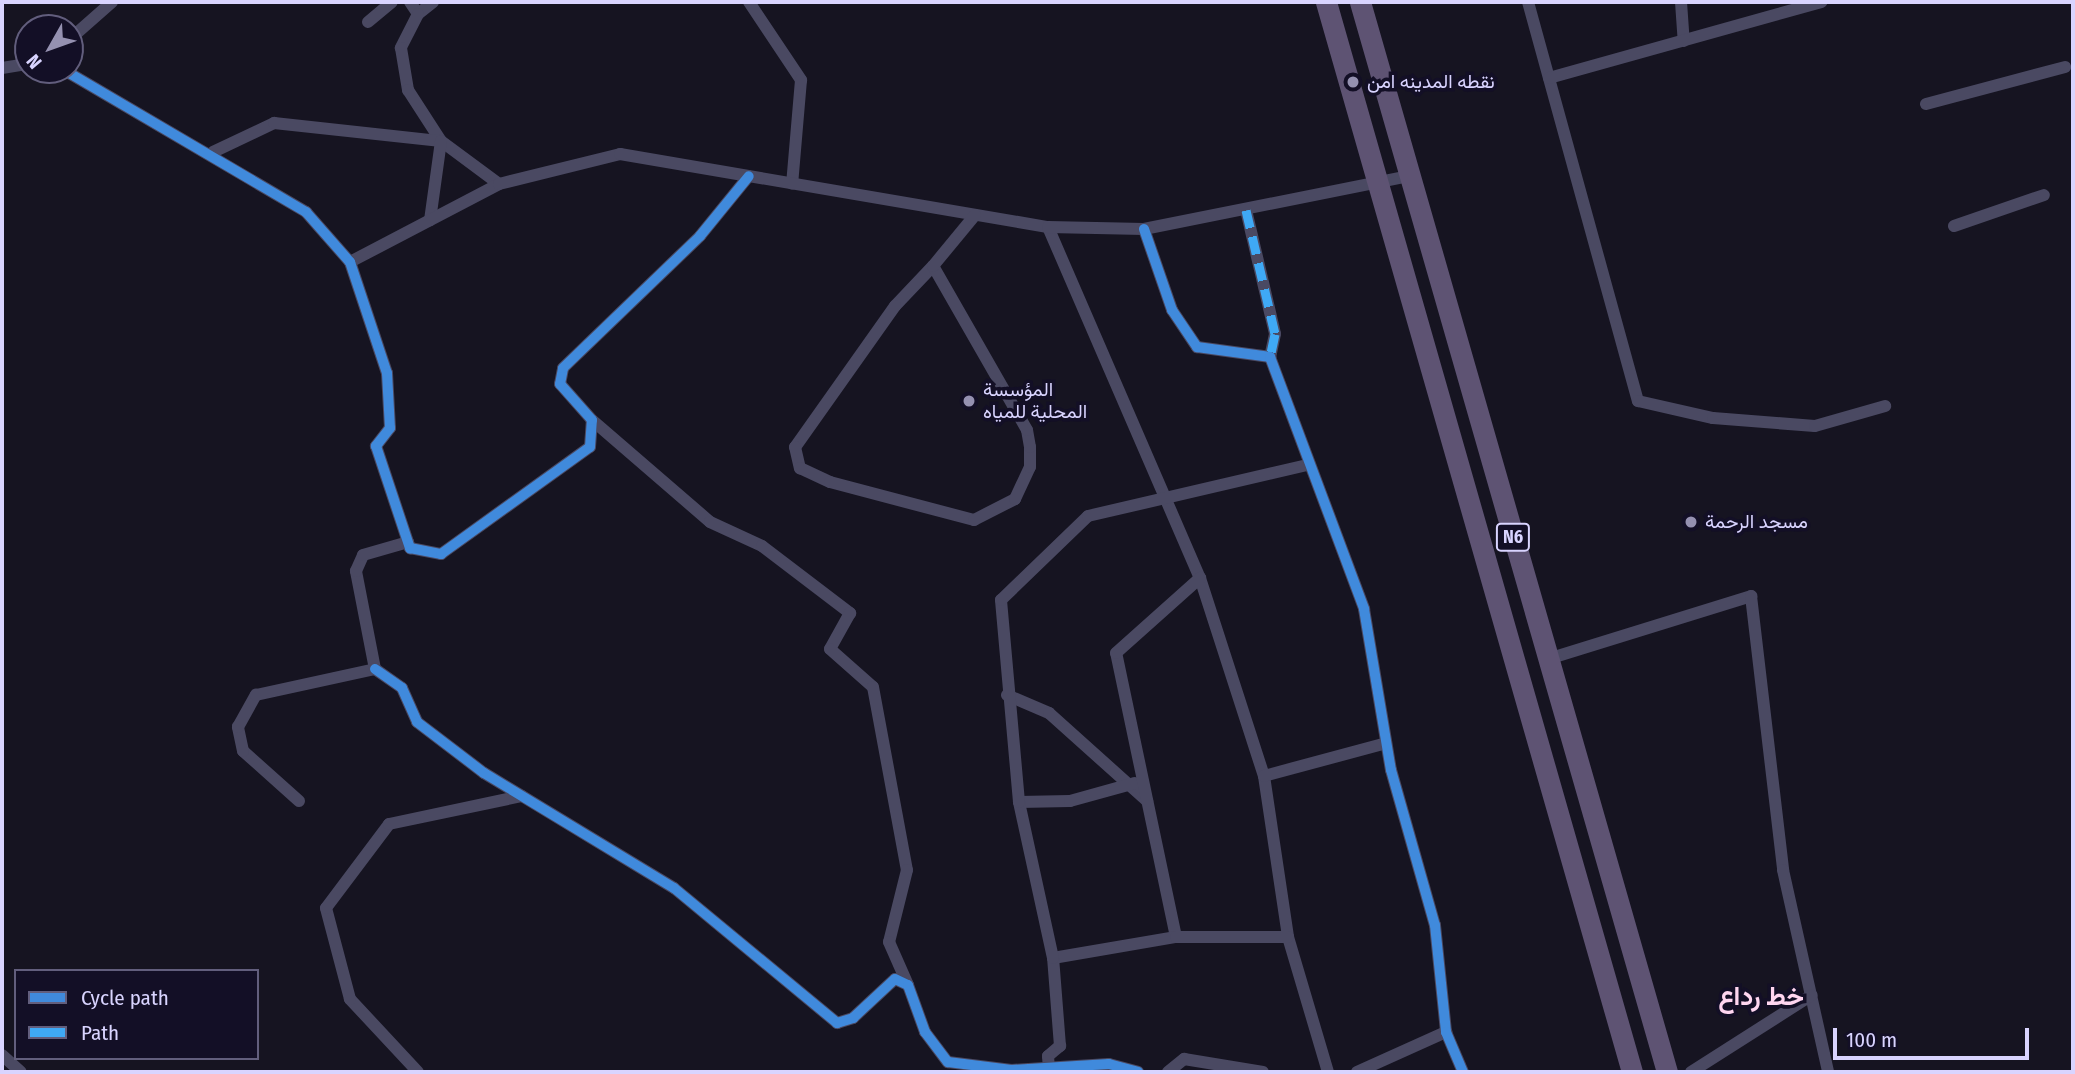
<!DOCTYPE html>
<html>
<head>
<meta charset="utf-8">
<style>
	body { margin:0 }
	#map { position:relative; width:2075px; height:1074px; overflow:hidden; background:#161421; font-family:"Fira Sans Condensed",Vazirmatn,sans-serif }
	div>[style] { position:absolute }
	.minor>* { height:12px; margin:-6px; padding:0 6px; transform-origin:6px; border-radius:6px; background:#4a4962 }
	.primary>* { height:21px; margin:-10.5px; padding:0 10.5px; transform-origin:10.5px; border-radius:10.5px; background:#5e5373 }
	.quiet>* { height:9px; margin-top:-4.5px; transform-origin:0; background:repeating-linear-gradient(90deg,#3fa9f5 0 18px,transparent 0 27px) }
	.cycleway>* { height:10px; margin:-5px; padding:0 5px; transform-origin:5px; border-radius:5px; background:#408adc }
	.dots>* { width:19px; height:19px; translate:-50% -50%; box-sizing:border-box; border:4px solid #130f26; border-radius:50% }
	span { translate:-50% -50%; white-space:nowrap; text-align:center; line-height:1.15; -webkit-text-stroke:7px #130f26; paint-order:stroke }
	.shield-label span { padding:2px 5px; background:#130f26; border:2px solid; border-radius:5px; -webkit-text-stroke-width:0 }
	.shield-label { font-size:18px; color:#d9d4ff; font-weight:700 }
	.poi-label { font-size:19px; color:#d9d4ff }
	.left { translate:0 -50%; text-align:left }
	.district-label { font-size:26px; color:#ffd6f0; font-weight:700 }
	.frame { position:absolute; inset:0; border:4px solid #d9d4ff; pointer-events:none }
	.legend { position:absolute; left:14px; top:969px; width:245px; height:91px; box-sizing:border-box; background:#130f26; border:2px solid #625e7d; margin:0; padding:9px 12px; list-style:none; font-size:21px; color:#d9d4ff }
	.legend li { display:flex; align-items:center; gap:14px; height:35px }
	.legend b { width:35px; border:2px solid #625e7d }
	.north { position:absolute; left:14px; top:14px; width:70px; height:70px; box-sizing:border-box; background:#130f26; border:2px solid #625e7d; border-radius:50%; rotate:230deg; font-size:19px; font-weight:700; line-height:28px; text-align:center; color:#d9d4ff }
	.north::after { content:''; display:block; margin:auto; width:24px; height:32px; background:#9591b1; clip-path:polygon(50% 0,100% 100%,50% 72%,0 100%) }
	.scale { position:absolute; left:1833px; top:1028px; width:196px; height:32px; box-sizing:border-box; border:4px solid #d9d4ff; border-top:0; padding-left:9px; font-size:21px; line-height:24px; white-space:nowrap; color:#d9d4ff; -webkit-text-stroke:5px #130f26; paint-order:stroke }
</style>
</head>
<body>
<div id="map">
	<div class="minor">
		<div style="left:410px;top:2px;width:14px;rotate:56deg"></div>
		<div style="left:433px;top:2px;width:19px;rotate:141deg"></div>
		<div style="left:418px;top:14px;width:38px;rotate:117deg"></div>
		<div style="left:401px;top:48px;width:43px;rotate:80.5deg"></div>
		<div style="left:408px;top:90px;width:61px;rotate:57.1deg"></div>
		<div style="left:441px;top:141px;width:72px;rotate:36.6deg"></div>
		<div style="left:749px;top:2px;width:94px;rotate:56.3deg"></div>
		<div style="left:801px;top:80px;width:104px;rotate:94.9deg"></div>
		<div style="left:1528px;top:2px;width:414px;rotate:74.6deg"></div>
		<div style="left:1638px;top:401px;width:77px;rotate:12.8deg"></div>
		<div style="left:1713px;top:418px;width:102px;rotate:4.5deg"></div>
		<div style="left:1815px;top:426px;width:73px;rotate:-15.9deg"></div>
		<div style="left:1681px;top:2px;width:39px;rotate:86deg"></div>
		<div style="left:368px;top:22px;width:31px;rotate:-40deg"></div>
		<div style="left:70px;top:39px;width:56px;rotate:-41.4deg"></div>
		<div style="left:2px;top:68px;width:26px;rotate:-9deg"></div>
		<div style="left:64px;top:70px;width:281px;rotate:30.4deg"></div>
		<div style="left:306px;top:212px;width:67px;rotate:48.7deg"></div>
		<div style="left:350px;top:262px;width:117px;rotate:71.6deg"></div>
		<div style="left:387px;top:373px;width:55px;rotate:86.9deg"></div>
		<div style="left:390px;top:428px;width:23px;rotate:128deg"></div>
		<div style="left:376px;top:446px;width:108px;rotate:71.6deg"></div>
		<div style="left:410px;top:548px;width:32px;rotate:11deg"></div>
		<div style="left:441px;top:554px;width:183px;rotate:-35.7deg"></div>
		<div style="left:590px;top:447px;width:27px;rotate:-86deg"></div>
		<div style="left:592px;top:420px;width:48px;rotate:-131.6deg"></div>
		<div style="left:560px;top:384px;width:16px;rotate:-79deg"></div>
		<div style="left:563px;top:368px;width:190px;rotate:-43.9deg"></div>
		<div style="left:700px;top:236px;width:77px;rotate:-50.8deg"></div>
		<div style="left:1549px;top:78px;width:283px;rotate:-15.6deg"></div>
		<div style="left:1926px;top:104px;width:144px;rotate:-14.9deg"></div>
		<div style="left:213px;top:152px;width:68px;rotate:-25.4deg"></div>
		<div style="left:274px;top:123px;width:168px;rotate:6.2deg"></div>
		<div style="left:441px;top:141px;width:80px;rotate:97.9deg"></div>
		<div style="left:1246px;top:210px;width:127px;rotate:76.8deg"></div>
		<div style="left:1275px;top:334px;width:24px;rotate:102deg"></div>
		<div style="left:1954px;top:226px;width:95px;rotate:-19deg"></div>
		<div style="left:1048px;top:227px;width:382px;rotate:66.6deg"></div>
		<div style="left:1200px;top:578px;width:208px;rotate:72.1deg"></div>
		<div style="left:1264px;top:776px;width:163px;rotate:81.5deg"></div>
		<div style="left:1288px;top:937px;width:141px;rotate:73.5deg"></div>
		<div style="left:1144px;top:229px;width:86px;rotate:70.9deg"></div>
		<div style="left:1172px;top:310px;width:45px;rotate:56deg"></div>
		<div style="left:1197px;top:347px;width:74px;rotate:7.8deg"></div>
		<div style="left:1270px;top:357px;width:269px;rotate:69.5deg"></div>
		<div style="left:1364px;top:609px;width:163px;rotate:80.5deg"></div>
		<div style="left:1391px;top:770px;width:161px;rotate:74.2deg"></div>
		<div style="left:1435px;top:925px;width:108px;rotate:84.1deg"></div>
		<div style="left:1446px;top:1032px;width:43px;rotate:67deg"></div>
		<div style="left:350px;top:262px;width:168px;rotate:-27.6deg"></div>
		<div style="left:499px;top:184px;width:125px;rotate:-13.9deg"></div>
		<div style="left:620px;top:154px;width:434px;rotate:9.7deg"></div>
		<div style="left:1048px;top:227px;width:96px;rotate:1.2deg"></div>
		<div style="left:1144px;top:229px;width:271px;rotate:-11.3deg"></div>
		<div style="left:933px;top:266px;width:55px;rotate:133.5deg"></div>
		<div style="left:895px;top:306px;width:173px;rotate:125.3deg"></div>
		<div style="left:795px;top:447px;width:22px;rotate:77deg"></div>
		<div style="left:800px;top:468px;width:33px;rotate:25deg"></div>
		<div style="left:830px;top:482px;width:149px;rotate:14.8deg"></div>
		<div style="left:974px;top:520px;width:46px;rotate:-27.1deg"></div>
		<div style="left:1015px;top:499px;width:35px;rotate:-65deg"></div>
		<div style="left:1030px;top:467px;width:20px;rotate:-90deg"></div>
		<div style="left:1030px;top:447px;width:17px;rotate:-100deg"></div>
		<div style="left:1027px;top:430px;width:189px;rotate:-119.8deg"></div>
		<div style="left:933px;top:266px;width:66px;rotate:-50.5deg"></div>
		<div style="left:592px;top:420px;width:156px;rotate:40.8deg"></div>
		<div style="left:710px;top:522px;width:57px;rotate:24.8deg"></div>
		<div style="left:762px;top:546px;width:111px;rotate:37.3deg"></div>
		<div style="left:850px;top:613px;width:41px;rotate:119.1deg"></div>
		<div style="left:830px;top:649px;width:57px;rotate:41.5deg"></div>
		<div style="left:873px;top:687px;width:186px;rotate:79.5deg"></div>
		<div style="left:907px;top:870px;width:74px;rotate:104deg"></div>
		<div style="left:889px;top:942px;width:47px;rotate:66.2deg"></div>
		<div style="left:1548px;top:659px;width:213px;rotate:-17.2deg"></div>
		<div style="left:1751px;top:596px;width:276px;rotate:83.3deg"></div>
		<div style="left:1783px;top:870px;width:207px;rotate:77.4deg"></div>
		<div style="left:375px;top:669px;width:33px;rotate:35deg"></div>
		<div style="left:402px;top:688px;width:37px;rotate:66deg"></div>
		<div style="left:417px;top:722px;width:84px;rotate:37.3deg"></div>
		<div style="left:484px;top:773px;width:222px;rotate:31.2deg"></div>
		<div style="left:674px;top:888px;width:212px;rotate:39.6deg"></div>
		<div style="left:837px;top:1023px;width:17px;rotate:-17deg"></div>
		<div style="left:853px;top:1018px;width:57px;rotate:-42.9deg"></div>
		<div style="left:895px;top:979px;width:14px;rotate:25deg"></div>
		<div style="left:908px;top:985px;width:50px;rotate:70.1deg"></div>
		<div style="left:925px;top:1032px;width:38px;rotate:53deg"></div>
		<div style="left:948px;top:1062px;width:64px;rotate:7.2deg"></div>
		<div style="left:1011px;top:1070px;width:98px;rotate:-3.5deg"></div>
		<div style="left:1109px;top:1064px;width:30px;rotate:15deg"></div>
		<div style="left:1007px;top:695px;width:46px;rotate:23.2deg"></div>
		<div style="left:1049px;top:713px;width:132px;rotate:41.9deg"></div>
		<div style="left:1264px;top:776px;width:126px;rotate:-15.1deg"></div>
		<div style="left:299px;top:801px;width:75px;rotate:-138.2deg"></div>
		<div style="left:243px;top:751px;width:25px;rotate:-102deg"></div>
		<div style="left:238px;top:727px;width:37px;rotate:-61deg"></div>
		<div style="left:256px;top:695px;width:122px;rotate:-12.3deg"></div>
		<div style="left:375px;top:669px;width:100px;rotate:-101deg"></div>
		<div style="left:356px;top:571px;width:17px;rotate:-66deg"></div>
		<div style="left:363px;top:555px;width:47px;rotate:-16.1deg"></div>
		<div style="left:1019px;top:802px;width:51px;rotate:-1.1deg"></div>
		<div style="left:1070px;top:801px;width:67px;rotate:-15.5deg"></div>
		<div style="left:1176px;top:937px;width:290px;rotate:-101.9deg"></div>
		<div style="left:1116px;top:653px;width:113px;rotate:-41.8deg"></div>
		<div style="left:1053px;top:958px;width:125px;rotate:-9.7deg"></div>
		<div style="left:1176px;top:937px;width:112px"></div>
		<div style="left:2px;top:1055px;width:25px;rotate:42deg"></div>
		<div style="left:1049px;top:1068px;width:12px;rotate:-95deg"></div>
		<div style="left:1048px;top:1056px;width:16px;rotate:-40deg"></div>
		<div style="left:1060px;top:1046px;width:88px;rotate:-94.5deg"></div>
		<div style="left:1053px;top:958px;width:160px;rotate:-102.3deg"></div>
		<div style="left:1019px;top:802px;width:203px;rotate:-95.1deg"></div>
		<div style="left:1001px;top:600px;width:121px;rotate:-44deg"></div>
		<div style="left:1088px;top:516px;width:225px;rotate:-13.1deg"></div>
		<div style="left:418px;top:1072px;width:100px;rotate:-133deg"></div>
		<div style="left:350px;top:999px;width:94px;rotate:-104.8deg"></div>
		<div style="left:326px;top:908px;width:105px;rotate:-53.1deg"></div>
		<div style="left:389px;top:824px;width:136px;rotate:-11.9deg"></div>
		<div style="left:1168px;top:1072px;width:21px;rotate:-39deg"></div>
		<div style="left:1184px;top:1059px;width:80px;rotate:9.3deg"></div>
		<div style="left:1357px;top:1072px;width:98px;rotate:-24.2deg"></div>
		<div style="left:1691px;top:1072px;width:143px;rotate:-32.5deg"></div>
	</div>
	<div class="primary">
		<div style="left:1326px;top:2px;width:1113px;rotate:74.04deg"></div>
		<div style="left:1360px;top:2px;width:1113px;rotate:73.99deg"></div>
	</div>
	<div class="quiet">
		<div style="left:1246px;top:210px;width:127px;rotate:76.8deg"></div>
		<div style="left:1275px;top:334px;width:24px;rotate:102deg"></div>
	</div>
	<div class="cycleway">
		<div style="left:64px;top:70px;width:281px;rotate:30.4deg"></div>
		<div style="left:306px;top:212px;width:67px;rotate:48.7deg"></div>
		<div style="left:350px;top:262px;width:117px;rotate:71.6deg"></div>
		<div style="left:387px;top:373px;width:55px;rotate:86.9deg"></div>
		<div style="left:390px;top:428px;width:23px;rotate:128deg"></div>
		<div style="left:376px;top:446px;width:108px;rotate:71.6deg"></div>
		<div style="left:410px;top:548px;width:32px;rotate:11deg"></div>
		<div style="left:441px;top:554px;width:183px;rotate:-35.7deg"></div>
		<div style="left:590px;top:447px;width:27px;rotate:-86deg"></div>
		<div style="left:592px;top:420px;width:48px;rotate:-131.6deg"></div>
		<div style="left:560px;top:384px;width:16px;rotate:-79deg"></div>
		<div style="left:563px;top:368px;width:190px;rotate:-43.9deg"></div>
		<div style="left:700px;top:236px;width:77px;rotate:-50.8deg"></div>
		<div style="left:1144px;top:229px;width:86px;rotate:70.9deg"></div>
		<div style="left:1172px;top:310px;width:45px;rotate:56deg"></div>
		<div style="left:1197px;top:347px;width:74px;rotate:7.8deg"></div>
		<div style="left:1270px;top:357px;width:269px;rotate:69.5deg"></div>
		<div style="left:1364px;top:609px;width:163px;rotate:80.5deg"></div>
		<div style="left:1391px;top:770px;width:161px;rotate:74.2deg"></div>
		<div style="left:1435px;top:925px;width:108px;rotate:84.1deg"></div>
		<div style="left:1446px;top:1032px;width:43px;rotate:67deg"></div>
		<div style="left:375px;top:669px;width:33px;rotate:35deg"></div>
		<div style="left:402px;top:688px;width:37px;rotate:66deg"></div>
		<div style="left:417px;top:722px;width:84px;rotate:37.3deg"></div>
		<div style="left:484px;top:773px;width:222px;rotate:31.2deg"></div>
		<div style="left:674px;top:888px;width:212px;rotate:39.6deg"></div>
		<div style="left:837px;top:1023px;width:17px;rotate:-17deg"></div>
		<div style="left:853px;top:1018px;width:57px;rotate:-42.9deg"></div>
		<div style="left:895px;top:979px;width:14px;rotate:25deg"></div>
		<div style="left:908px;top:985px;width:50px;rotate:70.1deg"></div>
		<div style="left:925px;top:1032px;width:38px;rotate:53deg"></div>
		<div style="left:948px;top:1062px;width:64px;rotate:7.2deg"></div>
		<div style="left:1011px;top:1070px;width:98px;rotate:-3.5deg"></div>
		<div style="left:1109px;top:1064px;width:30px;rotate:15deg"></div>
	</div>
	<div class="dots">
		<div style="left:1353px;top:82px;background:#9591b1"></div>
		<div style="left:969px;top:401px;background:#9591b1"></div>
		<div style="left:1691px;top:522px;background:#9591b1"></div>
	</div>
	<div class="shield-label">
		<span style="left:1513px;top:537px">N6</span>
	</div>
	<div class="poi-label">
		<span class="left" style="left:1367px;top:82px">نقطه المدينه امن</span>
		<span class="left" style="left:983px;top:401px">المؤسسة<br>المحلية للمياه</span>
		<span class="left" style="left:1705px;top:522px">مسجد الرحمة</span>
	</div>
	<div class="district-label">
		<span style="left:1761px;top:997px">خط رداع</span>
	</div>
	<div class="frame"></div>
	<ul class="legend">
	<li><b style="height:9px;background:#408adc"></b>Cycle path</li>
	<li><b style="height:9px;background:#3fa9f5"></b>Path</li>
	</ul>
	<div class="north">N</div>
	<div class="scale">100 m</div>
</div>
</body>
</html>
